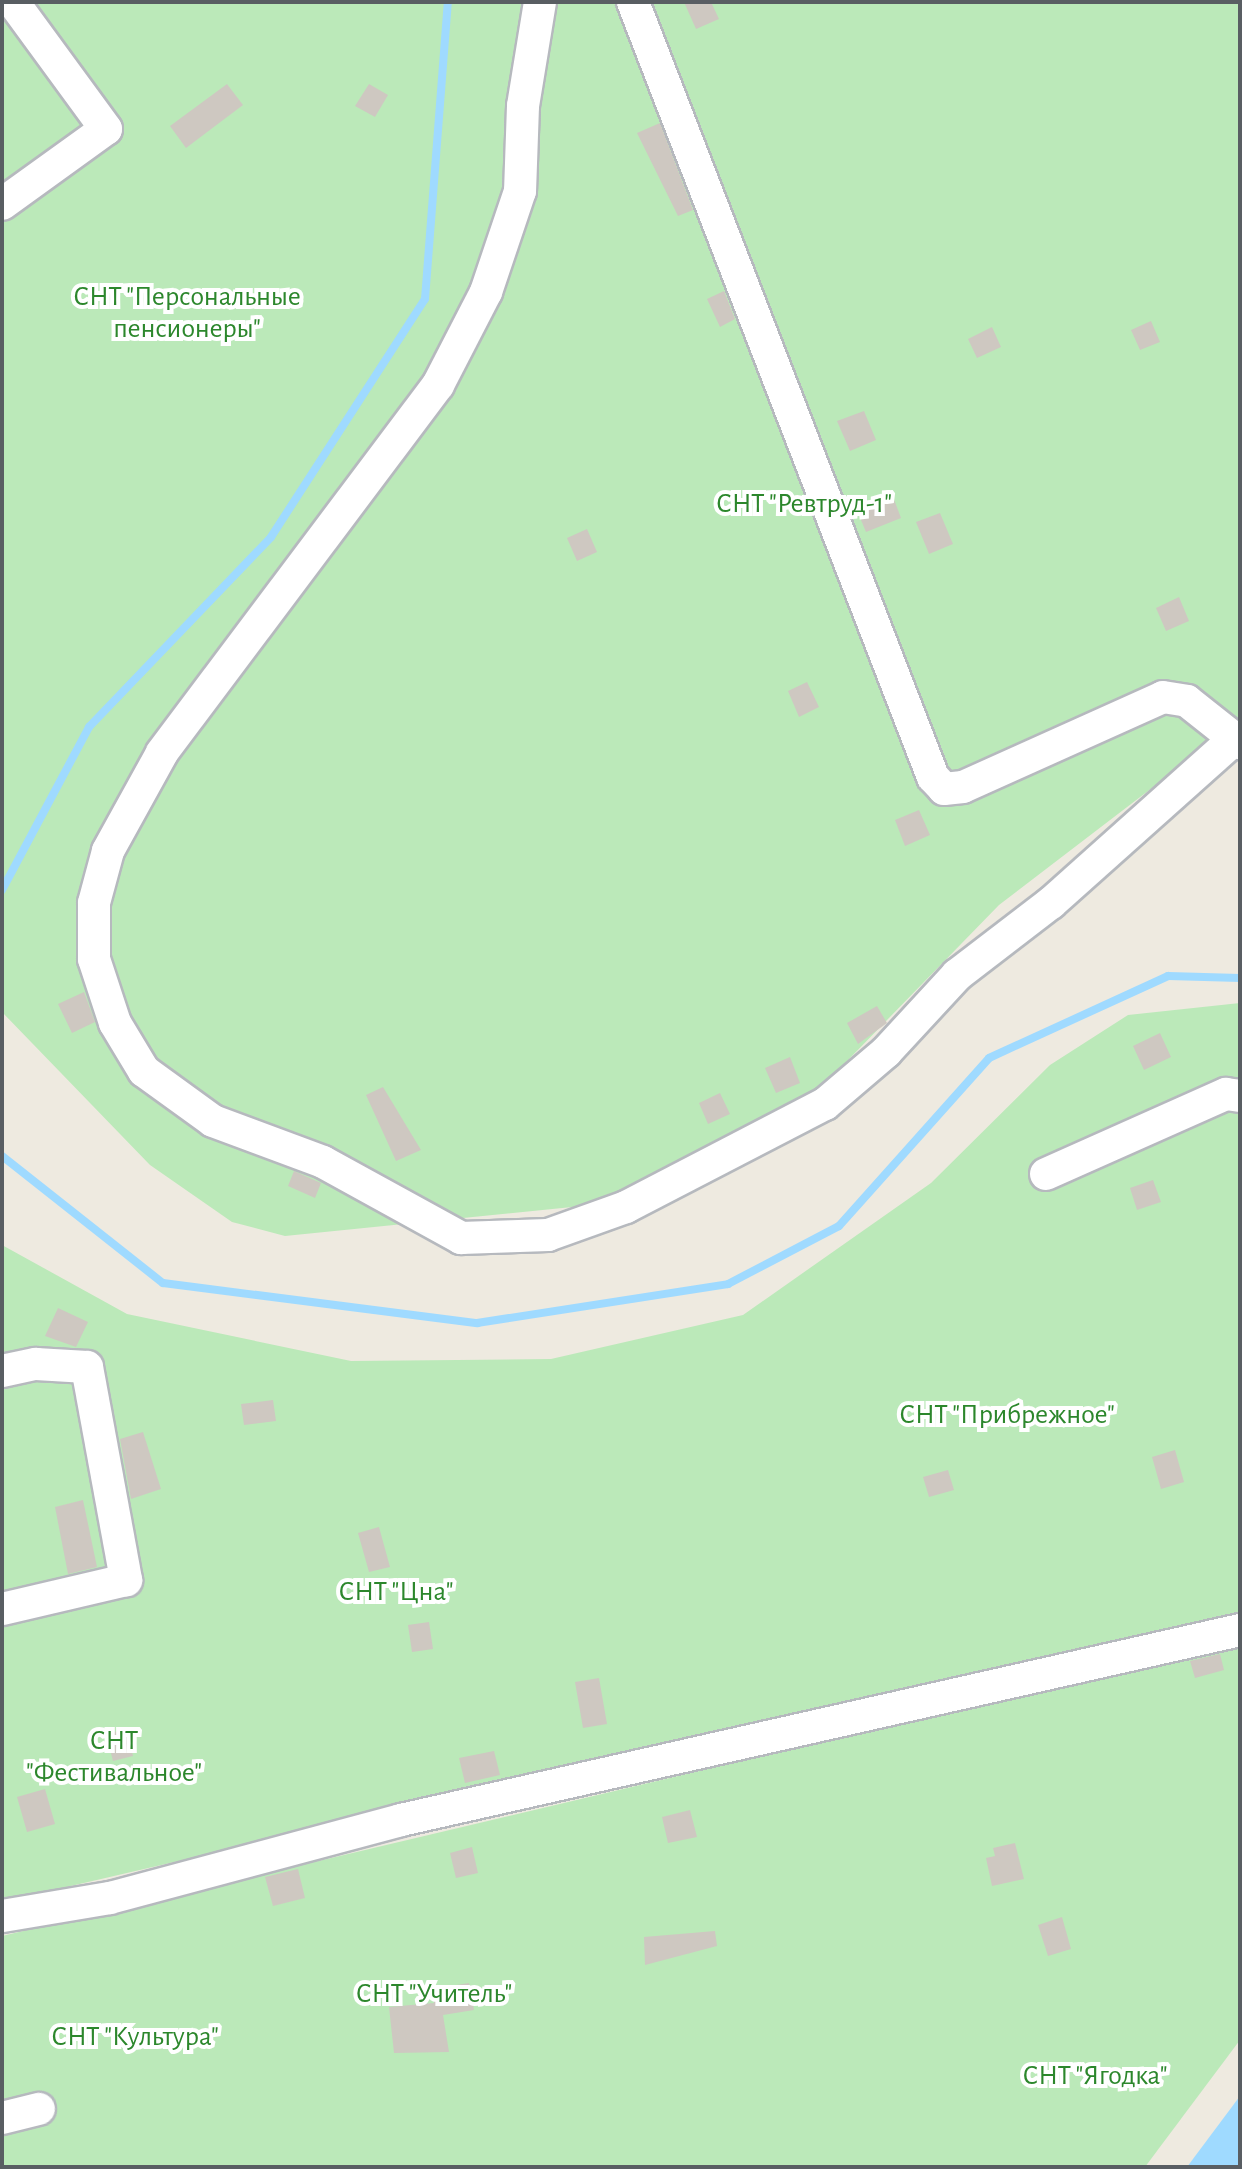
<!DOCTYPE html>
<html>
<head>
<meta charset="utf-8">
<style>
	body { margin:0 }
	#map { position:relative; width:1242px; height:2169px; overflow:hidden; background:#eeeae0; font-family:"Alegreya Sans",sans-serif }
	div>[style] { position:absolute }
	.green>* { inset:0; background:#bbe9b9 }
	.water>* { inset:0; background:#9fdaff }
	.stream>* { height:8px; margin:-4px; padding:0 4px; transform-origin:4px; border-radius:4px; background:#9fdaff }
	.building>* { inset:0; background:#cec8c1 }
	.roads { filter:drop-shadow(2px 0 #b6b9be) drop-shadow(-2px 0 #b6b9be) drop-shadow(0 2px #b6b9be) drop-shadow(0 -2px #b6b9be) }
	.minor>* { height:32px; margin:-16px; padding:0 16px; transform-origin:16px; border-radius:16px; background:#fff }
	span { translate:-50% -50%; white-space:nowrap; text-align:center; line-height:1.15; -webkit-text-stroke:8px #fff; paint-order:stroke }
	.park-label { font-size:28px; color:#2c872c }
	.frame { position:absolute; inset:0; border:4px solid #595e63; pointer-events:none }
</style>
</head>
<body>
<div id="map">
	<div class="green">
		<div style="clip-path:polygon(2px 2px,1240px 2px,1240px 755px,1216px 739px,999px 905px,814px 1095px,707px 1158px,592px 1205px,285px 1236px,232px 1222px,150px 1165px,2px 1012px)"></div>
		<div style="clip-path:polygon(1240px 1003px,1240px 1615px,2px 1902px,2px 1245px,127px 1314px,351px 1361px,551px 1359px,743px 1315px,931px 1183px,1050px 1065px,1128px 1015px)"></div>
		<div style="clip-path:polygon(1240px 1643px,1240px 2040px,1145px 2167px,2px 2167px,2px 1936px)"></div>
	</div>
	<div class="water">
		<div style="clip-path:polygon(1240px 2096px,1240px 2167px,1187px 2167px)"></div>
	</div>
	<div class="stream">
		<div style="left:2px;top:890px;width:185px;rotate:-61.9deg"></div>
		<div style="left:89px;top:727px;width:263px;rotate:-46.2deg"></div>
		<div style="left:271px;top:537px;width:283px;rotate:-57.1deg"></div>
		<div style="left:425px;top:299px;width:298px;rotate:-85.6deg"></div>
		<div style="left:2px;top:1156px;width:205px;rotate:38.3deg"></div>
		<div style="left:163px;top:1283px;width:317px;rotate:7.3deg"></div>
		<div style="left:477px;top:1323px;width:254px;rotate:-8.8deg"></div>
		<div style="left:728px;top:1284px;width:125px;rotate:-27.6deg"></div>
		<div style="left:839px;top:1226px;width:225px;rotate:-48.2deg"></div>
		<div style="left:989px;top:1058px;width:197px;rotate:-24.6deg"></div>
		<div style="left:1168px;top:976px;width:72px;rotate:1.6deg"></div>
	</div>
	<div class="building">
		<div style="clip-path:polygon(684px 2px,711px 2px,719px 19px,696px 29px)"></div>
		<div style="clip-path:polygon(227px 84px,243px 105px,186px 148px,170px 126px)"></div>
		<div style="clip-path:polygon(369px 84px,388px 95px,375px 117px,355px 106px)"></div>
		<div style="clip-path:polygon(660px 123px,693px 210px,678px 216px,637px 133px)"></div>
		<div style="clip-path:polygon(724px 291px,735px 319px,720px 327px,707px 299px)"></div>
		<div style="clip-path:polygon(1151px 321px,1160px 342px,1140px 350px,1131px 330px)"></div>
		<div style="clip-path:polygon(992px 327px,1001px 347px,977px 358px,968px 339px)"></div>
		<div style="clip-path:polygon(864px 411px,876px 440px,850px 451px,837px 421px)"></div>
		<div style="clip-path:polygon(892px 494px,901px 518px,866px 532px,856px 508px)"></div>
		<div style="clip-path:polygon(940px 513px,953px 544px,929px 554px,916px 522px)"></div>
		<div style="clip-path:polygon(587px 529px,597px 552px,577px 561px,567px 538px)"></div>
		<div style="clip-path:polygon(1179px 597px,1189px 621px,1166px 631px,1156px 608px)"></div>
		<div style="clip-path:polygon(807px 682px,819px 707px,799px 717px,788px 691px)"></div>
		<div style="clip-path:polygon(919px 810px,930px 835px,905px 846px,895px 820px)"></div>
		<div style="clip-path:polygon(84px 992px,95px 1022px,72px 1033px,58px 1004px)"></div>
		<div style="clip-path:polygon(877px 1006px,887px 1023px,858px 1044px,847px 1023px)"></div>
		<div style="clip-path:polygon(1160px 1033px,1171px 1057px,1144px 1070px,1133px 1046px)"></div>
		<div style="clip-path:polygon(790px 1057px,800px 1083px,776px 1093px,765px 1068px)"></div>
		<div style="clip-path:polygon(383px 1087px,421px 1150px,396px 1161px,366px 1095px)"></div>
		<div style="clip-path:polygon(720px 1093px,730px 1114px,708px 1124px,699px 1103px)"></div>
		<div style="clip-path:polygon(294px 1171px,321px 1183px,315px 1198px,288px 1186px)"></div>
		<div style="clip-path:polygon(1153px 1180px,1161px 1202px,1137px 1210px,1130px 1188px)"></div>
		<div style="clip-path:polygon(58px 1308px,88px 1322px,76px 1347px,45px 1336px)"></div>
		<div style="clip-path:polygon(273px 1400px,276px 1421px,244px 1425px,241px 1404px)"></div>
		<div style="clip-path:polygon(143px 1432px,161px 1489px,131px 1499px,120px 1439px)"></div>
		<div style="clip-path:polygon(1175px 1450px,1184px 1482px,1161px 1489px,1152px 1457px)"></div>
		<div style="clip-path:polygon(948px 1470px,954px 1490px,929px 1497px,923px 1477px)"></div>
		<div style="clip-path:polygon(83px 1500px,97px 1567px,68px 1574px,55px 1507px)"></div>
		<div style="clip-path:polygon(379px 1527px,390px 1567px,369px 1572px,358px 1533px)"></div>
		<div style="clip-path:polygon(429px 1622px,433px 1649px,412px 1652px,408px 1625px)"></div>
		<div style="clip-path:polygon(1220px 1654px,1224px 1670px,1195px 1678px,1190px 1661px)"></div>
		<div style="clip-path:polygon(599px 1678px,607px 1724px,583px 1728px,575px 1682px)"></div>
		<div style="clip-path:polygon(126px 1729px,133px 1756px,113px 1761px,106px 1734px)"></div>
		<div style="clip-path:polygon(494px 1751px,500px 1775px,465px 1783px,459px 1758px)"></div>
		<div style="clip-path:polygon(45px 1789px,55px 1824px,27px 1832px,17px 1797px)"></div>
		<div style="clip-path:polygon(690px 1810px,697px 1837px,668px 1843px,662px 1817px)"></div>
		<div style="clip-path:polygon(1015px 1843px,1024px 1879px,992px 1886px,986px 1858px,995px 1856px,993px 1848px)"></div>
		<div style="clip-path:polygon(472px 1847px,478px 1873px,456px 1878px,450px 1853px)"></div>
		<div style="clip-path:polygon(298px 1869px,305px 1898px,273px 1906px,265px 1877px)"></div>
		<div style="clip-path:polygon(1062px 1917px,1071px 1949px,1048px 1956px,1038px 1925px)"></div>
		<div style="clip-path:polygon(715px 1931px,717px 1946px,645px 1965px,644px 1937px)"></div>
		<div style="clip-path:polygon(469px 1983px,474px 2010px,443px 2015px,449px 2052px,394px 2053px,389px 2007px,434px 2003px,432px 1989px)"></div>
	</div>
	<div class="roads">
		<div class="minor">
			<div style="left:540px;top:2px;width:105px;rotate:99.3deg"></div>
			<div style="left:523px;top:106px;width:85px;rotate:92deg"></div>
			<div style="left:520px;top:191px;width:107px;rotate:108.6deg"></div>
			<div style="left:486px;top:292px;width:105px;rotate:117.3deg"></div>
			<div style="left:438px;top:385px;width:460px;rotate:126.9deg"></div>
			<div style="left:162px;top:753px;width:112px;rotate:118.9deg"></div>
			<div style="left:108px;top:851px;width:54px;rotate:105.1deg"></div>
			<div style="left:94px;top:903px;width:56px;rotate:90deg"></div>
			<div style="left:94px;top:959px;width:67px;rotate:71.8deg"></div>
			<div style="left:115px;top:1023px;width:56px;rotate:58.9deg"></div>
			<div style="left:144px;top:1071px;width:85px;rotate:35.9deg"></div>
			<div style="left:213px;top:1121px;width:117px;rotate:20.4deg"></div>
			<div style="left:323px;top:1162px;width:158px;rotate:28.8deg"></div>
			<div style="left:461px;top:1238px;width:87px;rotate:-2deg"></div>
			<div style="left:548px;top:1235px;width:83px;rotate:-19.7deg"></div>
			<div style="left:626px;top:1207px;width:224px;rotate:-27.4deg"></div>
			<div style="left:825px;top:1104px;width:80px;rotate:-40.4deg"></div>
			<div style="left:886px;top:1052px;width:105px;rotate:-47.3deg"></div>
			<div style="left:957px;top:975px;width:118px;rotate:-37.5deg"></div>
			<div style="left:1051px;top:903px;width:244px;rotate:-41.8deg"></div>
			<div style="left:633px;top:2px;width:831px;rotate:68.84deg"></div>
			<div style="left:933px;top:777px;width:16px;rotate:47deg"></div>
			<div style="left:944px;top:789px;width:19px;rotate:-6deg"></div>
			<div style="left:963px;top:787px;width:219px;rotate:-24.2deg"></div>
			<div style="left:1163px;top:697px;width:24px;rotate:9deg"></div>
			<div style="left:1187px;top:701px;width:68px;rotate:38.4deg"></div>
			<div style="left:2px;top:204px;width:128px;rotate:-35.8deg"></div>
			<div style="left:106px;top:129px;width:157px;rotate:-126.2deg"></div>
			<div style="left:1046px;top:1174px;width:197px;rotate:-24deg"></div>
			<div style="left:1226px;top:1094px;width:14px;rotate:8deg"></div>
			<div style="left:2px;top:1371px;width:35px;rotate:-12deg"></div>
			<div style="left:36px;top:1364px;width:51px;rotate:3.4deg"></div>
			<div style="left:87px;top:1367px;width:217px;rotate:79.6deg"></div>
			<div style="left:126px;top:1580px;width:127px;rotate:166.8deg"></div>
			<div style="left:2px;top:1916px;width:109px;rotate:-9.5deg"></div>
			<div style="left:110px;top:1898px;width:301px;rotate:-15deg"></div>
			<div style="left:401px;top:1820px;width:860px;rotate:-12.76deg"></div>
			<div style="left:2px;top:2118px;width:38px;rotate:-14deg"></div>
		</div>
	</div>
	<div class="park-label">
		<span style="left:187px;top:313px">СНТ "Персональные<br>пенсионеры"</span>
		<span style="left:804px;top:504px">СНТ "Ревтруд-1"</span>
		<span style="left:1007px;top:1415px">СНТ "Прибрежное"</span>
		<span style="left:396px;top:1592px">СНТ "Цна"</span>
		<span style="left:114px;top:1757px">СНТ<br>"Фестивальное"</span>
		<span style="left:434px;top:1994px">СНТ "Учитель"</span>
		<span style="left:135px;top:2037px">СНТ "Культура"</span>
		<span style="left:1095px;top:2076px">СНТ "Ягодка"</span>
	</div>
	<div class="frame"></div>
</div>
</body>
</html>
